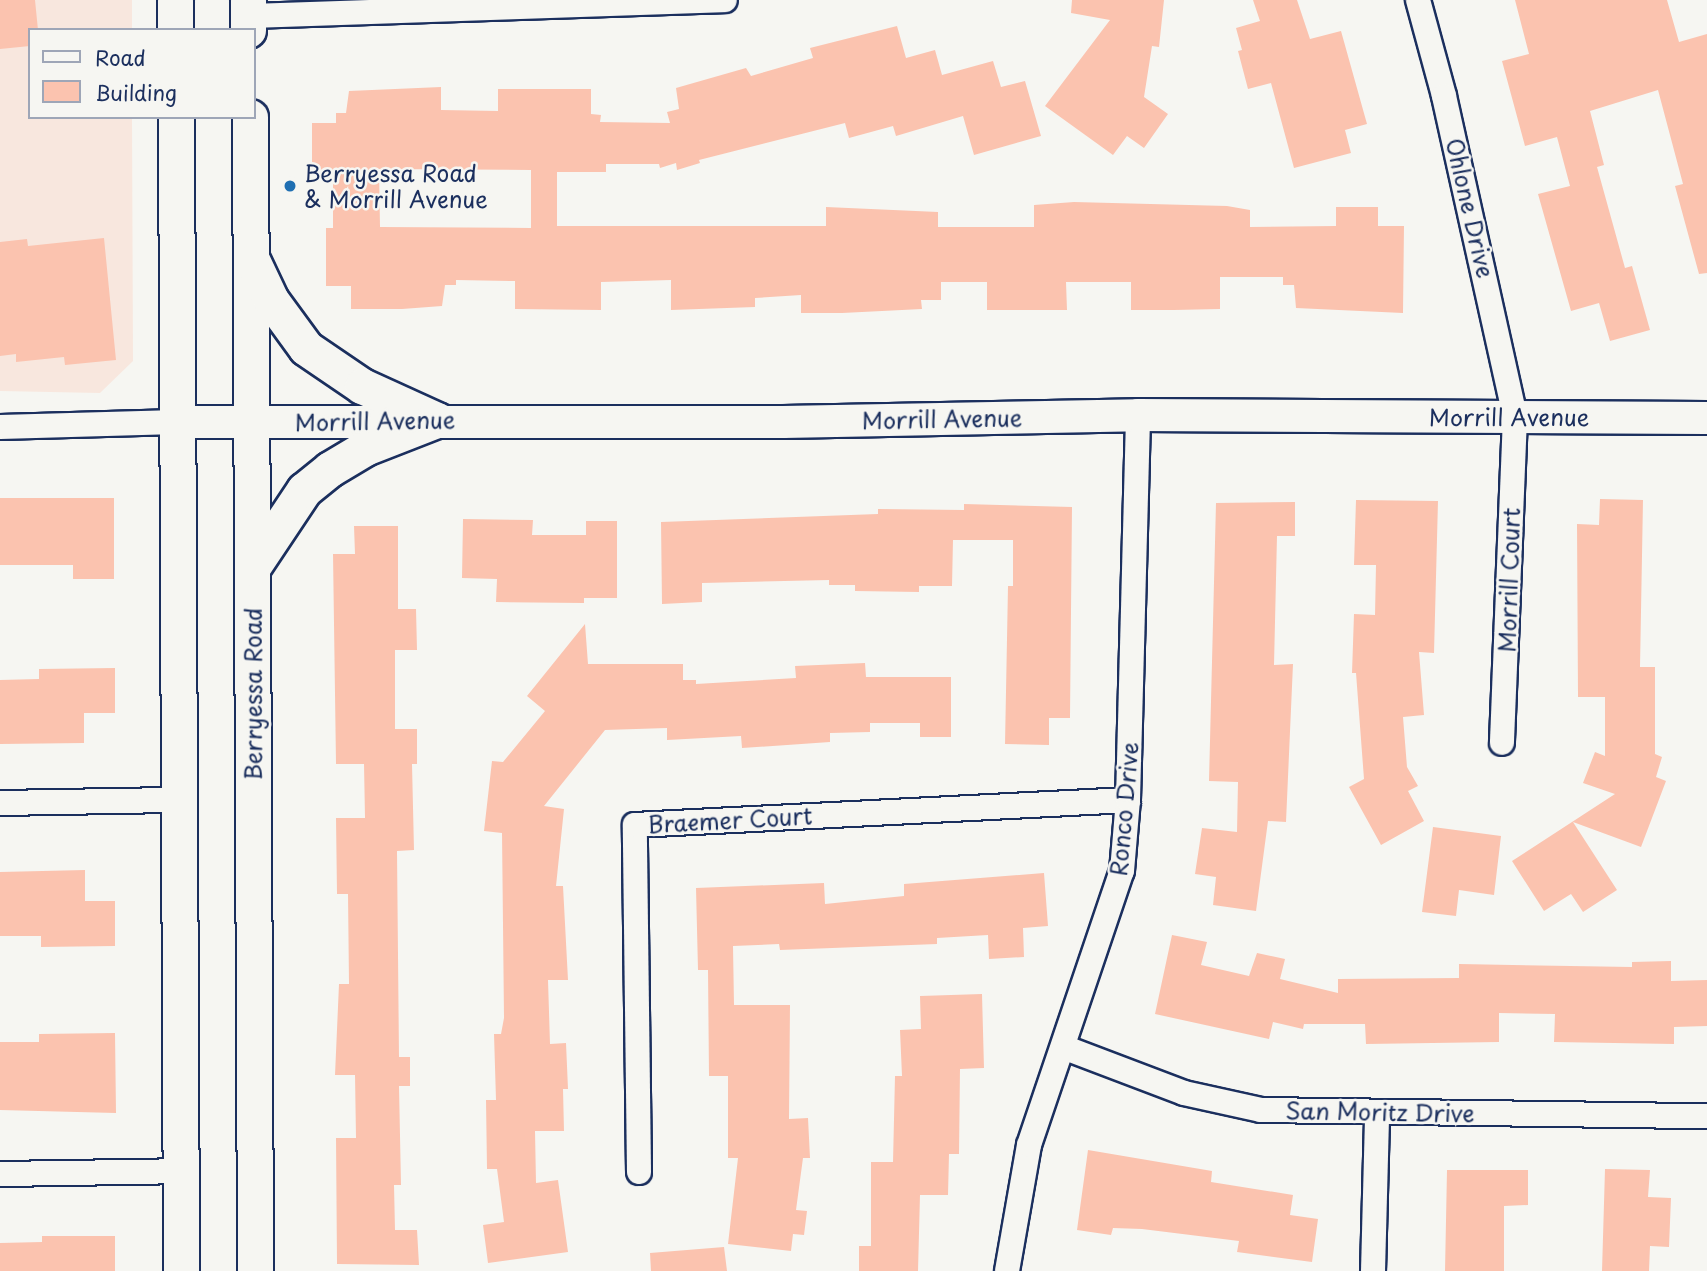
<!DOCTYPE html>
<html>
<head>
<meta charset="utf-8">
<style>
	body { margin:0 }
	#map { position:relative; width:1707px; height:1271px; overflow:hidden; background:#f6f6f2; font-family:"Playpen Sans",sans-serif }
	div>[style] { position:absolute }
	.built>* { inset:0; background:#f8e7de }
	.building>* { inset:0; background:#fbc3af }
	.roads { filter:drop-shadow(2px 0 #1b2f5e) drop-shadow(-2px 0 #1b2f5e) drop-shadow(0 2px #1b2f5e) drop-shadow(0 -2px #1b2f5e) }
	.minor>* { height:24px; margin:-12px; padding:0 12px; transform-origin:12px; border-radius:12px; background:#f6f6f2 }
	.tertiary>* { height:32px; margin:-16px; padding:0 16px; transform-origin:16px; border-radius:16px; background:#f6f6f2 }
	.secondary>* { height:35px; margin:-17.5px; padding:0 17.5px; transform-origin:17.5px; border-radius:17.5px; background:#f6f6f2 }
	.dots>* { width:19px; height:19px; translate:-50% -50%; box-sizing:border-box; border:4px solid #f6f6f2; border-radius:50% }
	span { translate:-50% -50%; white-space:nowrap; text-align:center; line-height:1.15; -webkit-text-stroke:5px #f6f6f2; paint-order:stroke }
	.poi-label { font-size:23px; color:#1b2f5e }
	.left { translate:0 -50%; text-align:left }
	.street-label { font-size:23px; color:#1b2f5e }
	.legend { position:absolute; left:28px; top:28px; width:228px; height:91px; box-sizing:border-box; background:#f6f6f2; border:2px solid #9ea6b7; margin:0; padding:9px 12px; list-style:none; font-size:21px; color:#1b2f5e }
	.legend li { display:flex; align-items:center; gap:14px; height:35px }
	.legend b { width:35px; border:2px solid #9ea6b7 }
</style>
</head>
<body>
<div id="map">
	<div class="built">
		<div style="clip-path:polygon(0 0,132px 0,132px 30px,30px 30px,30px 117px,132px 117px,133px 361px,100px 393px,0 391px)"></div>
	</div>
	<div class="building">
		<div style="clip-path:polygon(0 0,35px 0,38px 30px,30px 30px,30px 46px,0 49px)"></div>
		<div style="clip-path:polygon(1072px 0,1164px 0,1159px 47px,1152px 46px,1144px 97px,1168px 114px,1144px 148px,1127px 136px,1113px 155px,1045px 106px,1110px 20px,1071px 13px)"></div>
		<div style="clip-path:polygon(1253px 0,1297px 0,1310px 39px,1341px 31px,1367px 124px,1345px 130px,1351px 153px,1294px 168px,1271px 83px,1248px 89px,1238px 51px,1242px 50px,1236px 28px,1260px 21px)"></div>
		<div style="clip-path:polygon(1515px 0,1667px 0,1679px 42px,1707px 34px,1707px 273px,1699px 274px,1675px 186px,1683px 184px,1658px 90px,1590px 111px,1604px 165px,1597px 167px,1625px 268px,1632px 266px,1650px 330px,1610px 341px,1599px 303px,1571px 311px,1538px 194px,1570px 186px,1557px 137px,1525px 146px,1502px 61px,1529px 54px)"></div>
		<div style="clip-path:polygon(evenodd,897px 26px,906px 58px,935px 50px,942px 75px,993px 61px,1001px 87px,1025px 81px,1041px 136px,974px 155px,963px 116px,896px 136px,893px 126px,849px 138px,845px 123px,699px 160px,700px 163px,677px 170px,676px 163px,660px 168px,659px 164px,606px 164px,606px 172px,557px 172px,557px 226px,826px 226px,826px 207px,938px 212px,938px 227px,1034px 227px,1034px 205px,1074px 202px,1227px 206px,1250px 210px,1250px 227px,1336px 226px,1336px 207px,1378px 207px,1378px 226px,1404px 226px,1403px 313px,1296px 308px,1294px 285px,1283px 285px,1283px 277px,1220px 277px,1220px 309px,1174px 310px,1131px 310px,1131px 282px,1066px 282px,1067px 310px,987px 310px,987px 282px,941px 282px,941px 300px,921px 300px,922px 309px,842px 313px,801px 313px,801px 295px,755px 298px,755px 307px,671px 310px,671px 280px,601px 282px,601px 310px,515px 309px,515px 281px,456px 280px,456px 285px,445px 285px,442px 306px,402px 309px,351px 309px,351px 286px,326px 286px,326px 228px,333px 228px,333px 171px,312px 169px,312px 123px,336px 123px,336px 113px,346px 113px,349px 91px,441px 87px,441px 110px,498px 111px,498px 89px,591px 89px,591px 114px,601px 115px,600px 122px,670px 123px,667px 112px,679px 109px,676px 88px,746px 68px,751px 76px,813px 58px,810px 48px,897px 26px,379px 169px,531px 170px,531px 228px,380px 227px,379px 169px)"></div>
		<div style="clip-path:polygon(104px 238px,116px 360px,65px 365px,64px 357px,16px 362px,16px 354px,0 356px,0 242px,27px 239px,28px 246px)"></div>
		<div style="clip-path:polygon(0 498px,114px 498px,114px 579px,73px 579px,73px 565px,0 565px)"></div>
		<div style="clip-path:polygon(1600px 499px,1643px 500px,1640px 667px,1655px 667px,1655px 754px,1662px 757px,1656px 777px,1666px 781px,1641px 847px,1573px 822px,1617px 890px,1583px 912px,1571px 894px,1544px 911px,1512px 861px,1615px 794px,1583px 783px,1595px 752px,1605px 756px,1605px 697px,1578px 697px,1577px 524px,1599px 525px)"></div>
		<div style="clip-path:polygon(1356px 500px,1438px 501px,1434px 653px,1419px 652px,1424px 715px,1403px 717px,1407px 767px,1418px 786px,1408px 791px,1424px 821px,1381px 845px,1349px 787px,1364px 779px,1356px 673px,1352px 673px,1354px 614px,1375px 615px,1376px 565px,1354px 565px)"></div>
		<div style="clip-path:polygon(1295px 502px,1295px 536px,1277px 536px,1274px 665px,1293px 664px,1286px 822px,1268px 821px,1256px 911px,1213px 905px,1216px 877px,1195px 874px,1202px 828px,1237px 832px,1238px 782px,1209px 781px,1216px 503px)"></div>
		<div style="clip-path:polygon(964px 504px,1072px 507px,1070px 718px,1049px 718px,1049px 745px,1005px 744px,1008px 586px,1013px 586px,1013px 540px,953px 540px,952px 586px,919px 586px,919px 592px,855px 591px,855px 585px,829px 585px,829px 580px,702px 583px,702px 602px,662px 604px,661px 522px,878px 514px,878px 509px,964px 510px)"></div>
		<div style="clip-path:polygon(463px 519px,533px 520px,532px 535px,586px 535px,586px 521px,617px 521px,617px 598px,584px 598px,584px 603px,496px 602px,497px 579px,462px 578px)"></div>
		<div style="clip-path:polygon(354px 526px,398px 526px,398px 609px,416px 609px,417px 650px,395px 650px,395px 729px,417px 729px,417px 764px,412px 764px,414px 850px,397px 851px,399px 1057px,410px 1057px,410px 1086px,399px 1086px,401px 1185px,394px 1185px,395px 1230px,417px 1230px,419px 1265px,337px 1264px,336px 1138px,356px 1138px,355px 1075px,335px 1075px,339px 984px,349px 984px,348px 894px,337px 894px,336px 818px,365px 818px,364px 764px,336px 764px,333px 554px,355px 554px)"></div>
		<div style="clip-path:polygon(585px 624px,588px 664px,683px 664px,683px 680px,696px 680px,696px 684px,796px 678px,795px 666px,865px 663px,866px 677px,951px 677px,951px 737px,920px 737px,920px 723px,870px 723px,870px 732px,830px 733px,830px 742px,742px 748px,741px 736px,667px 740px,667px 728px,605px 730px,544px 806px,564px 809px,556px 886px,563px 886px,568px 980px,548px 980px,550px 1044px,566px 1043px,568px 1089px,563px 1089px,564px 1131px,535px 1131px,536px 1183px,558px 1180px,568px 1252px,488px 1263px,483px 1225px,504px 1222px,497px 1169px,487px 1169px,486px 1100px,496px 1100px,494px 1034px,501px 1034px,504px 1018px,502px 833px,484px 831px,492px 761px,503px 762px,545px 711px,527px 696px)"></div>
		<div style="clip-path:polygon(115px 668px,115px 713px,84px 713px,84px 743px,0 744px,0 680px,39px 679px,39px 669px)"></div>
		<div style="clip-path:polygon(1433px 827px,1501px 836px,1494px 895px,1459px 890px,1456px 916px,1422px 912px)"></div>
		<div style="clip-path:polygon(85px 870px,85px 901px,115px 901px,115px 946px,41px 947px,41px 936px,0 936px,0 872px)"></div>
		<div style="clip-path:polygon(1044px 873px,1048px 926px,1023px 928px,1024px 957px,989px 959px,988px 935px,937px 938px,937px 944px,780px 950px,779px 944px,733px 946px,734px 1005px,790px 1005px,789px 1119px,808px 1118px,810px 1158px,803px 1158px,796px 1210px,807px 1211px,804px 1235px,793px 1234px,791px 1251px,728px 1244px,738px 1158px,728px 1158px,728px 1076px,709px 1076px,708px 970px,698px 970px,696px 888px,824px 883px,825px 904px,904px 896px,904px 884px)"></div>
		<div style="clip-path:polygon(1172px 935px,1207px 942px,1201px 965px,1249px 976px,1257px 953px,1285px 959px,1280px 979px,1338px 993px,1338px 979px,1459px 978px,1459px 964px,1632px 967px,1632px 962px,1671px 961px,1671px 981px,1707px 980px,1707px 1026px,1674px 1027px,1674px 1044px,1554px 1042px,1555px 1014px,1499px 1013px,1499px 1042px,1366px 1044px,1365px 1024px,1304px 1024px,1303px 1029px,1273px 1022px,1269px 1039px,1155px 1014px)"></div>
		<div style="clip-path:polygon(982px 994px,984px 1068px,960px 1069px,959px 1154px,949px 1154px,948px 1195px,920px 1195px,918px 1271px,859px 1271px,859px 1246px,871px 1246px,871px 1162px,893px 1162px,895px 1076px,902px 1076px,900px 1030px,921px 1029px,920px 996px)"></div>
		<div style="clip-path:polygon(115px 1033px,116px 1113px,0 1110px,0 1042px,39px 1042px,39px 1034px)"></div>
		<div style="clip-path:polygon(1088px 1150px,1212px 1171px,1211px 1182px,1293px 1195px,1290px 1215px,1318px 1219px,1312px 1262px,1237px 1252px,1239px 1241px,1142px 1229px,1113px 1228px,1111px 1235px,1077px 1230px)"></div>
		<div style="clip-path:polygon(1605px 1169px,1650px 1170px,1648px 1197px,1671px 1198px,1669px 1247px,1650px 1246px,1649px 1271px,1602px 1271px)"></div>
		<div style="clip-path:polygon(1447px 1170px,1528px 1170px,1528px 1205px,1504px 1206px,1504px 1271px,1445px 1271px)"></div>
		<div style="clip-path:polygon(42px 1236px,115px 1236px,115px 1271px,0 1271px,0 1243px,42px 1242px)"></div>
		<div style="clip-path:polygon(724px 1247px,727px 1271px,651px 1271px,650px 1253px)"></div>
	</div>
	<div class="roads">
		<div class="minor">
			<div style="left:1418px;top:0;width:99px;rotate:74.8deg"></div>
			<div style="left:1444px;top:96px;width:329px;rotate:77.5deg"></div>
			<div style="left:1515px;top:417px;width:326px;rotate:92.3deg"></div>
			<div style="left:248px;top:16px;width:477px;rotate:-1.9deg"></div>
			<div style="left:0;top:427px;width:177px;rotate:-1.6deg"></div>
			<div style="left:0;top:803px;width:178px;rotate:-1deg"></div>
			<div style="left:1063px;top:1047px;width:129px;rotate:20.8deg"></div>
			<div style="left:1184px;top:1093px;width:79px;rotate:12.4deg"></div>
			<div style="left:1261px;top:1110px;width:446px;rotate:0.8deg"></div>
			<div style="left:639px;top:1172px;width:347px;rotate:-90.7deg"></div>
			<div style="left:635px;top:825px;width:494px;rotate:-2.9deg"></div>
			<div style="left:0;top:1174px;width:181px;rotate:-0.9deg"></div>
			<div style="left:1007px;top:1271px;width:128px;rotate:-80.1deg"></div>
			<div style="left:1029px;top:1145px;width:289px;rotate:-71.3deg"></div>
			<div style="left:1122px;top:871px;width:71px;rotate:-85.2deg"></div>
			<div style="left:1128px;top:800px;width:385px;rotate:-88.5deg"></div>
			<div style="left:1373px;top:1271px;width:158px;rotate:-88.5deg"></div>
		</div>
		<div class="tertiary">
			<div style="left:177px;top:422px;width:606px"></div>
			<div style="left:783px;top:422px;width:355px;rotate:-1.1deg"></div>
			<div style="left:1138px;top:415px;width:569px;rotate:0.3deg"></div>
		</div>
		<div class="secondary">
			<div style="left:175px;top:0;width:30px;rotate:90deg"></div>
			<div style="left:248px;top:0;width:30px;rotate:90deg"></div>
			<div style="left:176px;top:117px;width:1154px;rotate:89.75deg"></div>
			<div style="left:250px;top:117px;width:1154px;rotate:89.75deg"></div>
			<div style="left:253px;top:262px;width:42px;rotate:64.7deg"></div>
			<div style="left:271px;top:300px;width:59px;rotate:53.9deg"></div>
			<div style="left:306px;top:348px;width:68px;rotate:34.2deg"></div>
			<div style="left:362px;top:386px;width:82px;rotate:24.4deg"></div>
			<div style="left:252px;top:568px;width:94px;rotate:-56.3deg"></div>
			<div style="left:304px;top:490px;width:33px;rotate:-39deg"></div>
			<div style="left:330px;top:469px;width:41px;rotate:-31deg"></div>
			<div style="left:365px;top:448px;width:77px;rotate:-21.3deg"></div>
		</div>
	</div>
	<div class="dots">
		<div style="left:290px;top:186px;background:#1f6fb2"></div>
	</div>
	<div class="poi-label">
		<span class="left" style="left:304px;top:186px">Berryessa Road<br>&amp; Morrill Avenue</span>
	</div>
	<div class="street-label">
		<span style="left:1470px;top:208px;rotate:77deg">Ohlone Drive</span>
		<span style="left:1509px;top:417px">Morrill Avenue</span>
		<span style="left:942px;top:419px;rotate:-1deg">Morrill Avenue</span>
		<span style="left:375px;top:421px;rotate:-1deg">Morrill Avenue</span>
		<span style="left:1509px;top:580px;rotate:-88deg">Morrill Court</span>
		<span style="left:253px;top:694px;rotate:-90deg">Berryessa Road</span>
		<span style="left:1124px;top:809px;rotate:-85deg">Ronco Drive</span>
		<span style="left:730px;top:820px;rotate:-3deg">Braemer Court</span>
		<span style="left:1380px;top:1112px;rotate:1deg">San Moritz Drive</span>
	</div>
	<ul class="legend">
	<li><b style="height:9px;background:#f6f6f2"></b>Road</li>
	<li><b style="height:19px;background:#fbc3af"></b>Building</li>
	</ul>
</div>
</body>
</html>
